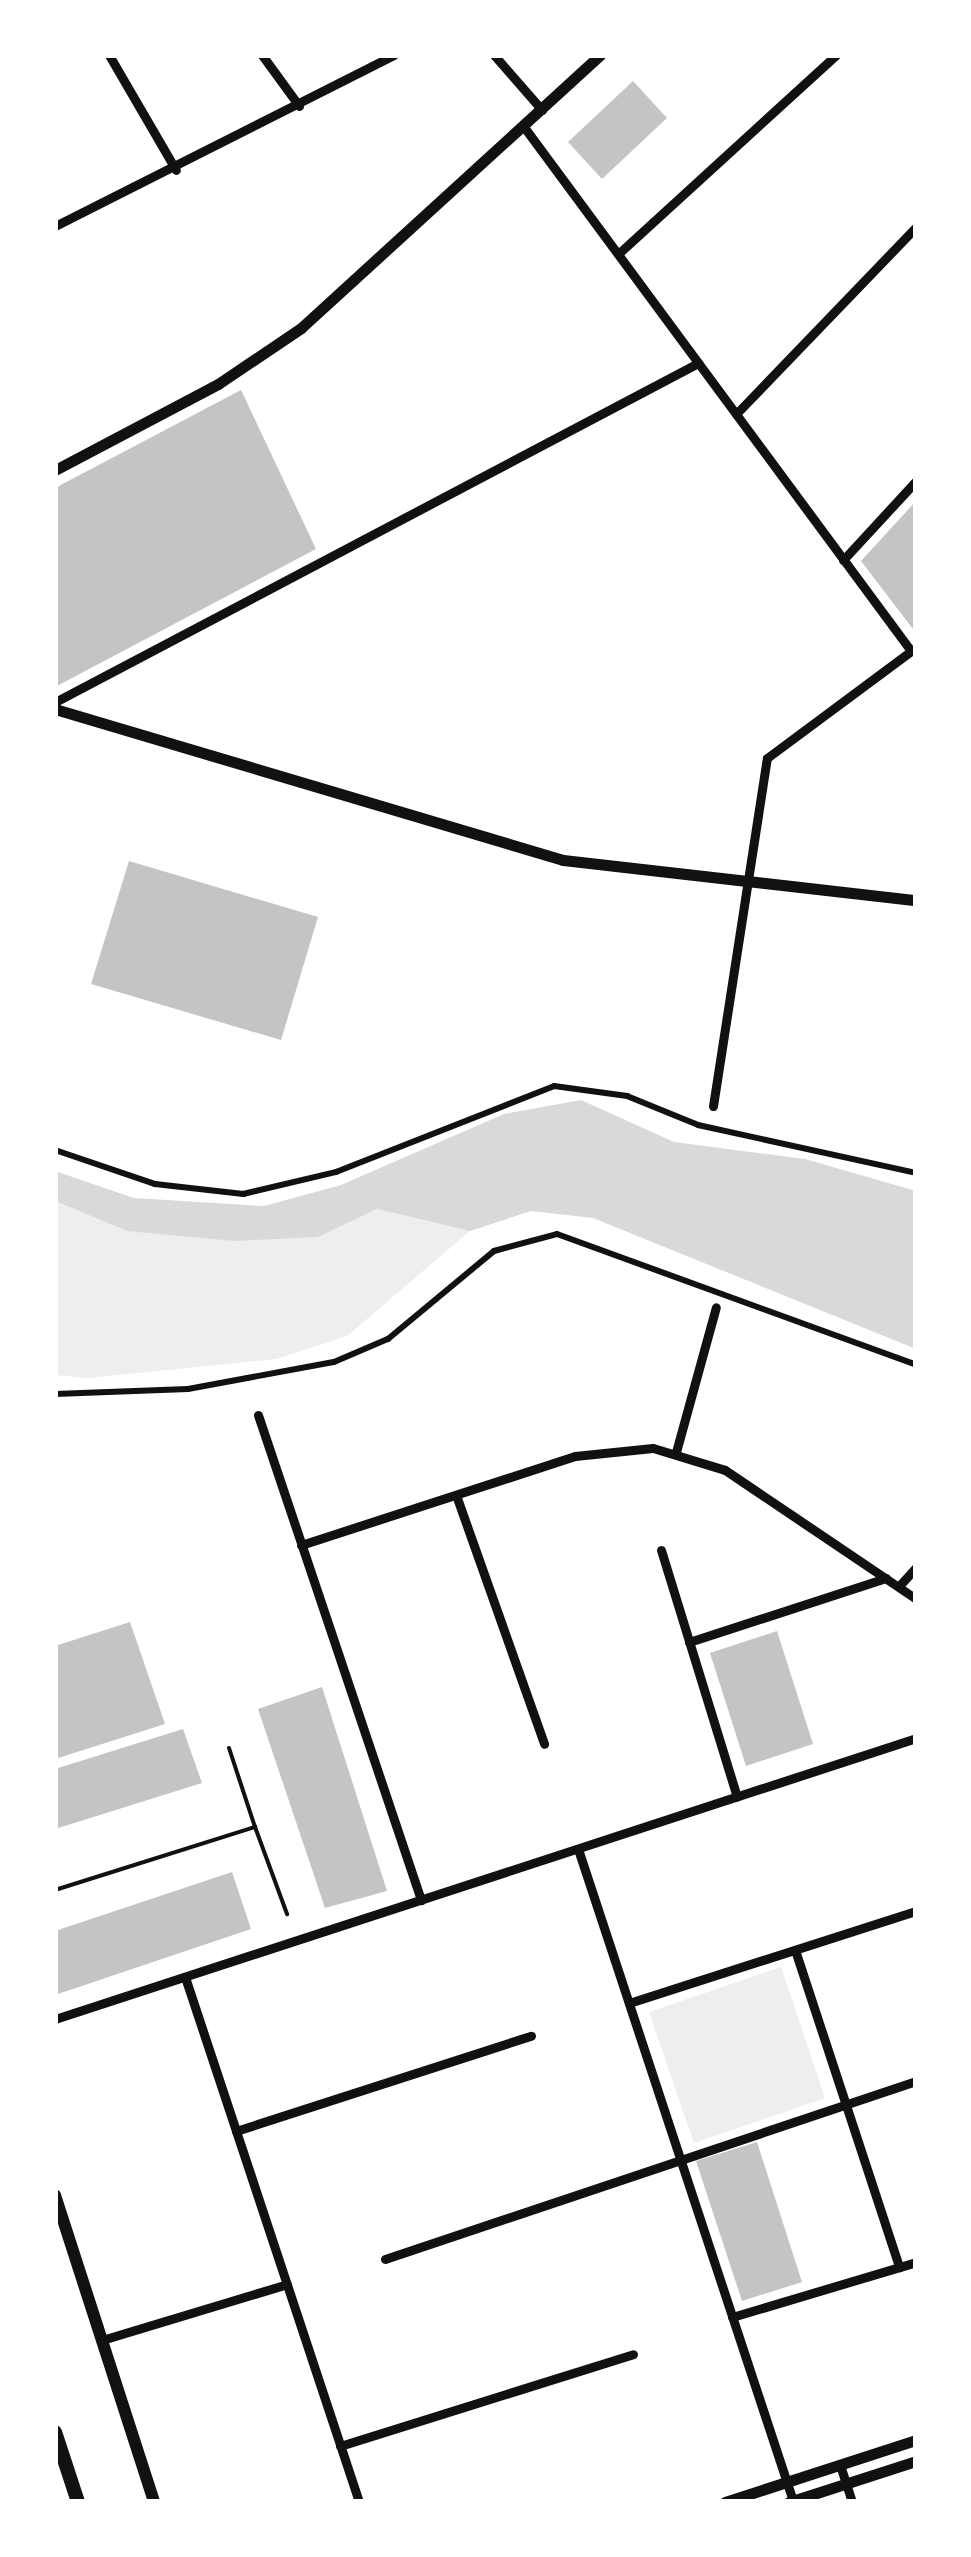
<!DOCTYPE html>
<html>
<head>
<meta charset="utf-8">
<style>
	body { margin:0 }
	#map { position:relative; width:971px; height:2557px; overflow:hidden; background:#fff; font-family:Commissioner,sans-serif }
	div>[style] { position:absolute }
	.green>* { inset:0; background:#eee }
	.water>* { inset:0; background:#d9d9d9 }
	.building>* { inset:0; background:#c4c4c4 }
	.service>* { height:4px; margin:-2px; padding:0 2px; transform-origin:2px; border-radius:2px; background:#111 }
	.pedestrian>* { height:6px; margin:-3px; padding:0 3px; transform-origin:3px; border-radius:3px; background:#111 }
	.minor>* { height:9px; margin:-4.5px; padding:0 4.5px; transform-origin:4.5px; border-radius:4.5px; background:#111 }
	.secondary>* { height:11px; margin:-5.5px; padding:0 5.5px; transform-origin:5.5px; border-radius:5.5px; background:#111 }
	.primary>* { height:12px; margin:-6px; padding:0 6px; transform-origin:6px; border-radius:6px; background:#111 }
	.trunk>* { height:14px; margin:-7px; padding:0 7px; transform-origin:7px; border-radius:7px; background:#111 }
	span { translate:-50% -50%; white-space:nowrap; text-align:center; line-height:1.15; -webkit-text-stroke:8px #fff; paint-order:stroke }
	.frame { position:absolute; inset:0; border:58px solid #fff; pointer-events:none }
</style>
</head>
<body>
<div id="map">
	<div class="green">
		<div style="clip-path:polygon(55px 1201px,127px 1231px,318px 1237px,377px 1209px,470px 1231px,347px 1336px,276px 1359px,88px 1378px,55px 1375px)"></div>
		<div style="clip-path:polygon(781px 1967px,825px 2098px,694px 2143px,649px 2012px)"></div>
	</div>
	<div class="water">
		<div style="clip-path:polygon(581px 1100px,674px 1142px,805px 1159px,916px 1191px,916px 1349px,593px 1218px,531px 1211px,470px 1231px,377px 1209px,318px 1237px,235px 1241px,127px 1231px,55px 1201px,55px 1171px,134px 1198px,264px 1206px,341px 1185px,504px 1114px)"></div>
	</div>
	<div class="building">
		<div style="clip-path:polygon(633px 81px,667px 118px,602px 179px,568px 142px)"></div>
		<div style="clip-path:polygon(241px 390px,316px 549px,55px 687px,55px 488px)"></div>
		<div style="clip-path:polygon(916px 501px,916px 633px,861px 561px)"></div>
		<div style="clip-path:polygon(129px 861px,318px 917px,281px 1040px,91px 984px)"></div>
		<div style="clip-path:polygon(130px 1622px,165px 1724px,55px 1759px,55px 1646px)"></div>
		<div style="clip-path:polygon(777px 1631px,813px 1744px,746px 1766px,710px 1653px)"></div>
		<div style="clip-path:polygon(322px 1687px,387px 1891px,325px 1908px,258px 1709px)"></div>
		<div style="clip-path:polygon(183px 1729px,202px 1783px,55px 1829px,55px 1769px)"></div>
		<div style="clip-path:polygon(232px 1872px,251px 1929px,55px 1995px,55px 1931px)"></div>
		<div style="clip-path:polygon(757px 2142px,802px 2282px,742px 2301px,696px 2161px)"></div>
	</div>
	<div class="service">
		<div style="left:229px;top:1748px;width:83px;rotate:71.8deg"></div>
		<div style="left:55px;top:1890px;width:210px;rotate:-17.5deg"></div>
		<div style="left:255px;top:1827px;width:93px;rotate:69.8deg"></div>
	</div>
	<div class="pedestrian">
		<div style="left:55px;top:1150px;width:106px;rotate:18.8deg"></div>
		<div style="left:155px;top:1184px;width:89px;rotate:6.5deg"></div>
		<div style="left:243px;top:1194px;width:96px;rotate:-13.3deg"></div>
		<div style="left:336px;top:1172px;width:234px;rotate:-21.5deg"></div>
		<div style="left:554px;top:1086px;width:74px;rotate:7.8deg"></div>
		<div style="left:627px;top:1096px;width:77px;rotate:22.2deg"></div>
		<div style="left:698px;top:1125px;width:223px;rotate:12.4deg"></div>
		<div style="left:55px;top:1394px;width:133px;rotate:-2.2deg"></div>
		<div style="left:188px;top:1389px;width:148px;rotate:-10.5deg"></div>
		<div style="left:334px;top:1362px;width:59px;rotate:-23.1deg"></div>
		<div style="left:388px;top:1339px;width:138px;rotate:-39.7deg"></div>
		<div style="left:494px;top:1251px;width:65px;rotate:-15.1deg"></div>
		<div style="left:557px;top:1234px;width:382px;rotate:20deg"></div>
	</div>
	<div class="minor">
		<div style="left:109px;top:55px;width:133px;rotate:59.8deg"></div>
		<div style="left:262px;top:55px;width:63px;rotate:54deg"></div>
		<div style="left:494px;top:55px;width:73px;rotate:48.9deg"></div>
		<div style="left:524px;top:127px;width:651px;rotate:53.55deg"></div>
		<div style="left:55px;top:226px;width:380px;rotate:-26.8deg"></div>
		<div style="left:618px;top:254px;width:295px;rotate:-42.4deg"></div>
		<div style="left:736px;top:414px;width:260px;rotate:-46.1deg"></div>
		<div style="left:843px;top:560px;width:108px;rotate:-47.3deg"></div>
		<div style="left:55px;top:702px;width:727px;rotate:-27.8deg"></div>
		<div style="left:713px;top:1106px;width:352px;rotate:-81.2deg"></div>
		<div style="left:767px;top:758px;width:183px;rotate:-36.6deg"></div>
		<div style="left:258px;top:1415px;width:512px;rotate:71.42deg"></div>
		<div style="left:676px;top:1452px;width:150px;rotate:-74.6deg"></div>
		<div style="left:456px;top:1495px;width:264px;rotate:70.5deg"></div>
		<div style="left:301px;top:1545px;width:288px;rotate:-18deg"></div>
		<div style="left:575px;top:1456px;width:78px;rotate:-5.9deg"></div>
		<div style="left:653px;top:1448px;width:75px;rotate:17deg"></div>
		<div style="left:725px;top:1470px;width:230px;rotate:34deg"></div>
		<div style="left:661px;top:1550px;width:258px;rotate:72.9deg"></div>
		<div style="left:900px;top:1585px;width:24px;rotate:-48deg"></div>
		<div style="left:689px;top:1642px;width:207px;rotate:-18deg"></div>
		<div style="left:578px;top:1849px;width:687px;rotate:71.75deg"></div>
		<div style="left:795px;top:1950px;width:334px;rotate:71.8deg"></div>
		<div style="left:185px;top:1977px;width:553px;rotate:71.66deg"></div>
		<div style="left:629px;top:2003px;width:301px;rotate:-17.8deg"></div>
		<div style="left:55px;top:2019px;width:906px;rotate:-18.07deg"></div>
		<div style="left:236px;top:2131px;width:310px;rotate:-17.9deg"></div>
		<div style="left:385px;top:2259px;width:560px;rotate:-18.53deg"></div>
		<div style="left:732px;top:2317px;width:192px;rotate:-16.6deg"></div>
		<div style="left:102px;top:2340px;width:193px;rotate:-16.8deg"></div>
		<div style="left:340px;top:2446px;width:307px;rotate:-17.4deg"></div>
		<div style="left:840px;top:2465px;width:39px;rotate:72deg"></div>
	</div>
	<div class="secondary">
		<div style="left:55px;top:470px;width:184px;rotate:-27.8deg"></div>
		<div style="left:218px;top:384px;width:100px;rotate:-34deg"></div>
		<div style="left:301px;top:328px;width:405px;rotate:-42.4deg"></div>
		<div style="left:55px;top:709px;width:530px;rotate:16.55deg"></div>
		<div style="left:563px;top:860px;width:355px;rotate:6.5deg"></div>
		<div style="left:725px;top:2502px;width:201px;rotate:-18deg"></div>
		<div style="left:789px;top:2502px;width:133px;rotate:-17.9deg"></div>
	</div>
	<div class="primary">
		<div style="left:55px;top:2195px;width:323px;rotate:72.1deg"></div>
	</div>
	<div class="trunk">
		<div style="left:55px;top:2432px;width:74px;rotate:71.8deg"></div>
	</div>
	<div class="frame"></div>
</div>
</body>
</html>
